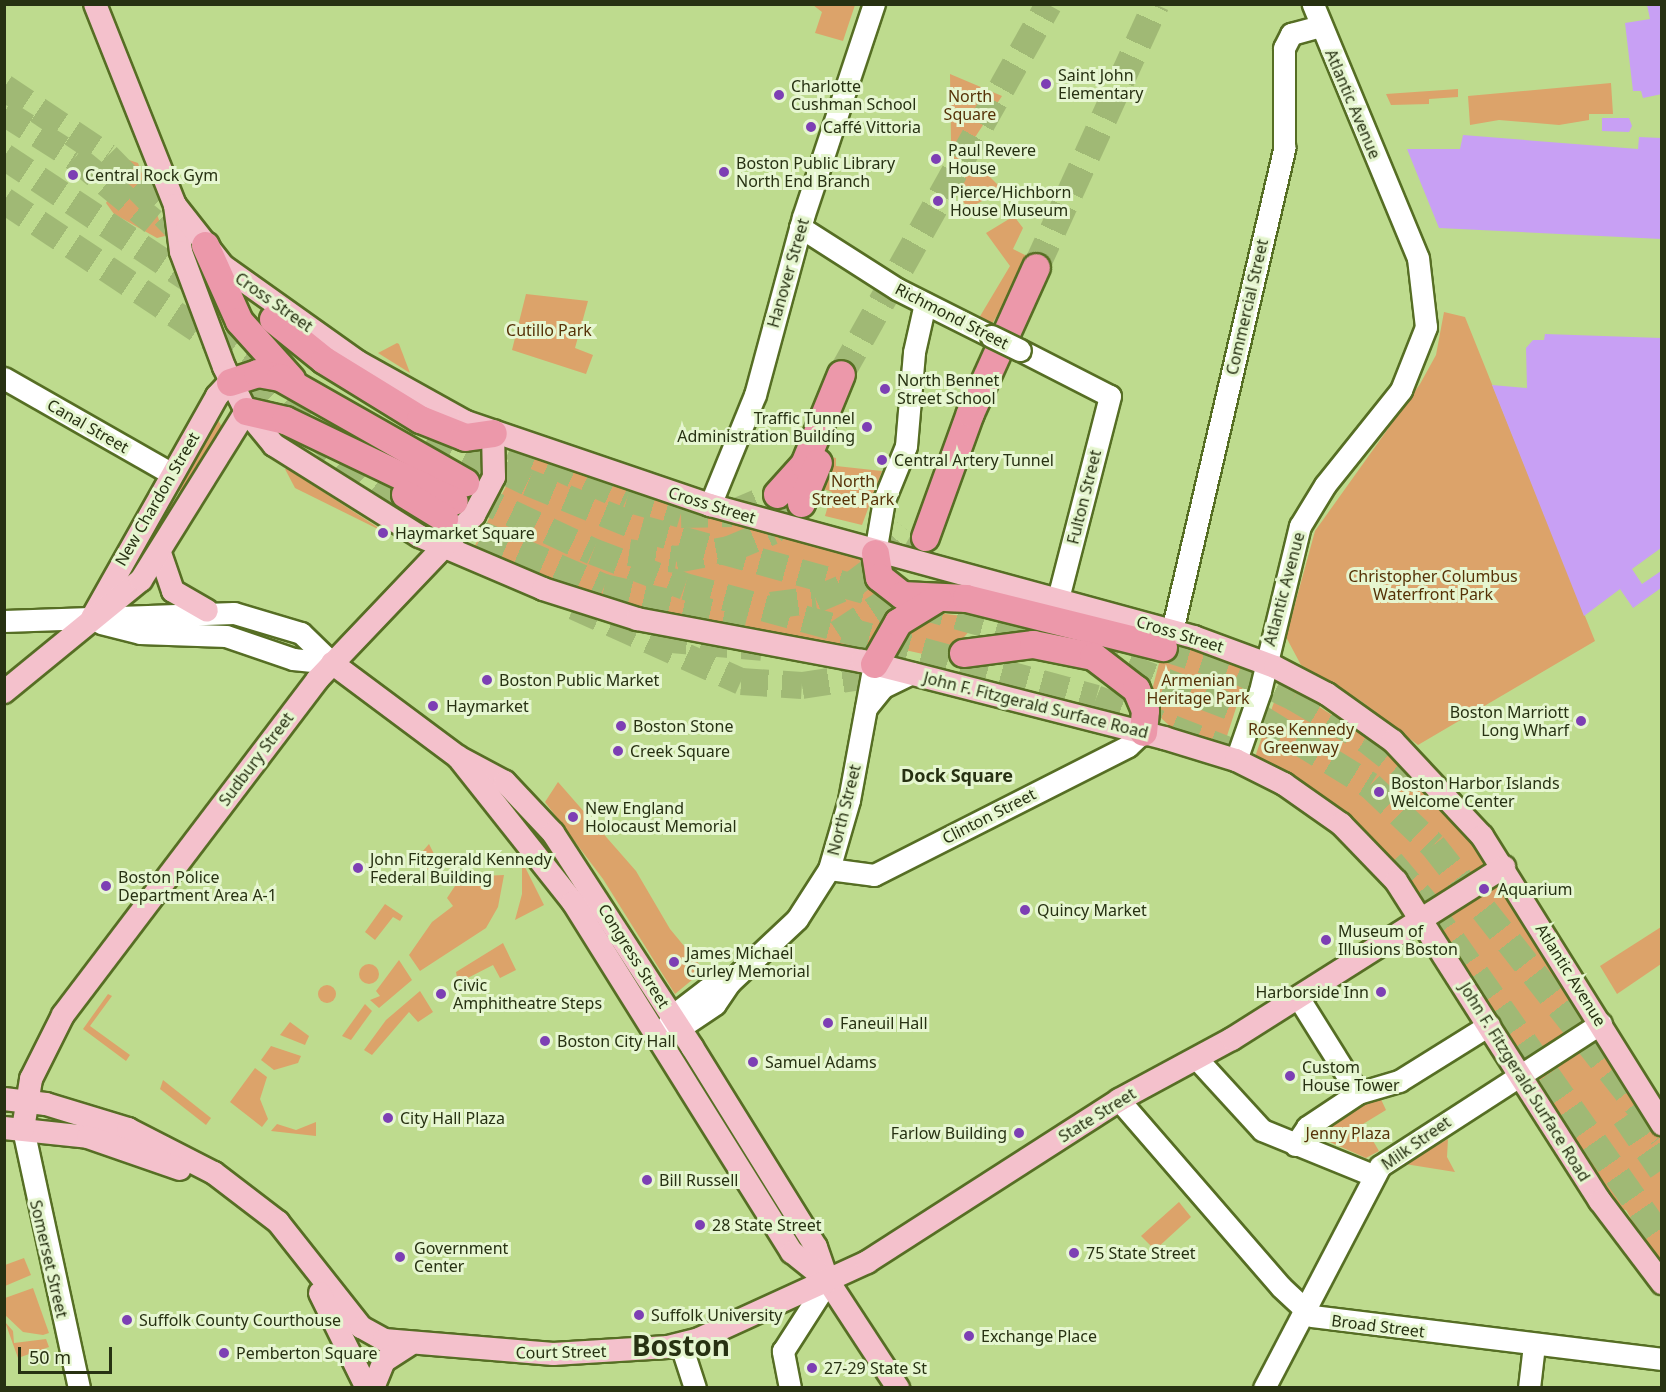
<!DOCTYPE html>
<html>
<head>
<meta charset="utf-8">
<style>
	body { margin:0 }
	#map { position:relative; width:1666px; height:1392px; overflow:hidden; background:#bedb8e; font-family:"Noto Sans",sans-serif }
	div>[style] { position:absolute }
	.green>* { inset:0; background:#dca36a }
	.round { border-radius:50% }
	.water>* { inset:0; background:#c8a0f4 }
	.pier>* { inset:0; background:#bedb8e }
	.highway-tunnel>* { height:27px; margin-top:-13.5px; transform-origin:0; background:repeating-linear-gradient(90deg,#a0b975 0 27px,transparent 0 41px) }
	.roads { filter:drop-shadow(2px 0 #566e24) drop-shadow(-2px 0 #566e24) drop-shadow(0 2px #566e24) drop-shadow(0 -2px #566e24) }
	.secondary>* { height:21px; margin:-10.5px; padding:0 10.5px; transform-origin:10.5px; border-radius:10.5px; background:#fff }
	.primary>* { height:22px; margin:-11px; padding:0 11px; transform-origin:11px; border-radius:11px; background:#f4c1cc }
	.highway>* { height:27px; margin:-13.5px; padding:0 13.5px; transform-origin:13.5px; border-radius:13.5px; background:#ec98aa }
	.bridges { filter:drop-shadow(2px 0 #566e24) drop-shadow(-2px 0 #566e24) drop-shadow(0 2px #566e24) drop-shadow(0 -2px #566e24) }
	.secondary-bridge>* { height:21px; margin:-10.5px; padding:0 10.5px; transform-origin:10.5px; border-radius:10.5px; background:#fff }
	.dots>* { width:16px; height:16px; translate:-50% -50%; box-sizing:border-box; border:3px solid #e6f6d0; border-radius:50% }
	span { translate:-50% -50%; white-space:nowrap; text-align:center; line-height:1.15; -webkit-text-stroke:6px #e6f6d0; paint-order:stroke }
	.poi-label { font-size:16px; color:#273112 }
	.left { translate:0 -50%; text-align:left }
	.right { translate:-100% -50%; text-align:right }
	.park-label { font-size:16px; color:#563207 }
	.street-label { font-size:16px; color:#273112 }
	.neighbourhood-label { font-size:18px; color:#273112; font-weight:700 }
	.town-label { font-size:28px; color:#273112; font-weight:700 }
	.frame { position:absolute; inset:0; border:6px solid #273112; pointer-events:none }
	.scale { position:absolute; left:18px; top:1347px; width:94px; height:27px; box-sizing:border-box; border:3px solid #273112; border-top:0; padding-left:8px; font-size:18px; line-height:21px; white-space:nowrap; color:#273112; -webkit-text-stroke:4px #e6f6d0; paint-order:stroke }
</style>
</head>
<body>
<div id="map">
	<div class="green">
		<div style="clip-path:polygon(813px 5px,855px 5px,843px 41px,815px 33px,822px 12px)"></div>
		<div style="clip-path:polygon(950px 74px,1002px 96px,951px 174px,951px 140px)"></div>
		<div style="clip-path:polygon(1611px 83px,1613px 114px,1589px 114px,1589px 120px,1559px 125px,1499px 120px,1470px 125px,1468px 96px)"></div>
		<div style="clip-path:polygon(1458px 89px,1458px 97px,1429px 99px,1429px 104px,1391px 105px,1386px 94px)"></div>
		<div style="clip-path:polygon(129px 160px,138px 163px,165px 236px,157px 238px,114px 214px,106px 203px)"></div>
		<div style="clip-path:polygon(976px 163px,1003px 190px,969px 208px,960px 199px,963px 180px)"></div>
		<div style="clip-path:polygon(1014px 216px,1023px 228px,1013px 249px,1031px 258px,992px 324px,979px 318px,1010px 266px,986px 233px)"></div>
		<div style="clip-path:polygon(526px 294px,588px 301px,575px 348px,593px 355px,586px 374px,512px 350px)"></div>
		<div style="clip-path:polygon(1444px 312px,1465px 317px,1595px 641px,1418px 745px,1361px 701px,1301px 665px,1286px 637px,1315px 531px,1420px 384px,1436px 355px)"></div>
		<div style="clip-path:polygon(397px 343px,399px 344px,410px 373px,378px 353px)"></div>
		<div style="clip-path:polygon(218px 420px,223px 429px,185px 495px,178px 490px)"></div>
		<div style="clip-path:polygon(524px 452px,858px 557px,876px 593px,902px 608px,871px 645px,858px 643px,858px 653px,626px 607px,471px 553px)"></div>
		<div style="clip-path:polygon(827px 456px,836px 458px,836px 466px,882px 471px,862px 525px,825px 516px,832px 492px,821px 488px)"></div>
		<div style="clip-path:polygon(285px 469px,288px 469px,388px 534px,295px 488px)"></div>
		<div style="clip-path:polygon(170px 501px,180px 507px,124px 582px)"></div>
		<div style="clip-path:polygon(937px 613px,981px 618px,957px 645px,932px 656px,896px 648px,907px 628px)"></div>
		<div style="clip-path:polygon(1166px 637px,1249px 668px,1225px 742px,1174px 730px,1160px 717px,1152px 690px)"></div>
		<div style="clip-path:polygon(1281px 682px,1401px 760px,1463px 825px,1661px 1140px,1661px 1269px,1626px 1210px,1618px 1209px,1536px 1080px,1538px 1074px,1515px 1049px,1417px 891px,1365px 832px,1322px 796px,1255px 757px)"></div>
		<div style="clip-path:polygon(558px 782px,636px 871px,670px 929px,704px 970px,675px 994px,603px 879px,545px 802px)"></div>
		<div style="clip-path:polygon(429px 844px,440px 866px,432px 873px,415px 860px)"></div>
		<div style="clip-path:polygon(522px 861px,544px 905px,515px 920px,522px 894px)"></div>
		<div style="clip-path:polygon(504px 875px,498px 907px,486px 928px,420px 971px,409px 955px,432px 922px,453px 906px,447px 898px,461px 877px)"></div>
		<div style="clip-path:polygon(385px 904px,403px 916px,400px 921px,393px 917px,375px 940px,365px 932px)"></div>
		<div style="clip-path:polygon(1661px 927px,1661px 964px,1617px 994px,1600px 966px)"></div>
		<div style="clip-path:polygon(503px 943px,516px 970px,500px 978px,493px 965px,458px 983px,456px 972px)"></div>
		<div style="clip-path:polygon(399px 960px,412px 980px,379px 1008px,370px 1000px,380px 996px,376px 991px)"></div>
		<div class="round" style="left:359px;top:964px;width:20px;height:20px"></div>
		<div class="round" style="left:318px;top:985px;width:18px;height:18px"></div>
		<div style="clip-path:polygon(420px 991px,433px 1012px,418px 1022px,409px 1012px,372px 1055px,364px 1050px,386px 1020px)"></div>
		<div style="clip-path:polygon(108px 994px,112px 996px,90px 1026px,130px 1055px,126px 1061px,83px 1029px)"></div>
		<div style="clip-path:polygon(365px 1004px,372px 1011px,351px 1040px,342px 1036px)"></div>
		<div style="clip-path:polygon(290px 1022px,309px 1036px,305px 1045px,280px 1035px)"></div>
		<div style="clip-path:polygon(271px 1046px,301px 1056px,298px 1063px,274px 1070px,261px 1060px)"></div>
		<div style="clip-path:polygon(255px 1068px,267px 1077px,260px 1099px,268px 1119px,262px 1127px,230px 1102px)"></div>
		<div style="clip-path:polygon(163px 1080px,211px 1118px,206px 1125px,160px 1089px)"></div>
		<div style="clip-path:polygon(1379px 1095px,1386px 1110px,1363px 1124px,1379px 1151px,1366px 1158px,1323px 1139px,1326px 1127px)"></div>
		<div style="clip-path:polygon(316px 1122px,316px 1136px,271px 1131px,277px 1124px,296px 1130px)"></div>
		<div style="clip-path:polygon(1448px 1139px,1447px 1157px,1455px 1172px,1405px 1164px)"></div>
		<div style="clip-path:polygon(1179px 1202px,1191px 1217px,1155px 1250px,1141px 1236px)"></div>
		<div style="clip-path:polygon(24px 1258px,31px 1275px,5px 1286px,5px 1265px)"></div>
		<div style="clip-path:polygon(33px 1288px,49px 1333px,43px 1335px,23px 1332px,5px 1315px,5px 1298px)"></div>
		<div style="clip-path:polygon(5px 1322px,13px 1331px,14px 1343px,46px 1339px,49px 1347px,18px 1358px)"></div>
	</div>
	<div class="water">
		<div style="clip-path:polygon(1647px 5px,1661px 5px,1662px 94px,1643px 98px,1641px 91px,1633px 91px,1625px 23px,1650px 19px)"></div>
		<div style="clip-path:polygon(1602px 118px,1629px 118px,1632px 126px,1629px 132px,1602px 131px)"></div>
		<div style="clip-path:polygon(1463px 135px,1638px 149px,1639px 137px,1661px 138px,1661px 239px,1439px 228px,1407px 149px,1460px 149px)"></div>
		<div style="clip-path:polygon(1545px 334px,1661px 338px,1661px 588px,1633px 608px,1620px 589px,1584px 616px,1492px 385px,1527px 388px,1526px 348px,1533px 340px,1544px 340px)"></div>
	</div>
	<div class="pier">
		<div style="clip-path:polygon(1661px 548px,1661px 571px,1642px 584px,1632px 569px)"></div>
	</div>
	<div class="highway-tunnel">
		<div style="left:4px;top:87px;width:124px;rotate:33.8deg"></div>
		<div style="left:107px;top:156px;width:119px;rotate:45.7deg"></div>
		<div style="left:4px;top:112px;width:84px;rotate:32.4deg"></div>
		<div style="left:75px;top:157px;width:101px;rotate:39.4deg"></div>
		<div style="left:4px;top:156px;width:284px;rotate:33.5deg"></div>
		<div style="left:4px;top:200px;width:329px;rotate:33.6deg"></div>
		<div style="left:1036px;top:267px;width:289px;rotate:-65.5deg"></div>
		<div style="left:841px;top:374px;width:424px;rotate:-60.7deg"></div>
		<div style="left:252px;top:377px;width:214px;rotate:42.3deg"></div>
		<div style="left:430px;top:433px;width:110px;rotate:26.6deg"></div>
		<div style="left:528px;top:482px;width:122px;rotate:22.2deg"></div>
		<div style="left:641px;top:528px;width:427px;rotate:15.5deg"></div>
		<div style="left:511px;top:446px;width:127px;rotate:24.1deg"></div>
		<div style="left:627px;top:498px;width:56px;rotate:16.5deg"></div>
		<div style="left:681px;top:514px;width:51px;rotate:-1.1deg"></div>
		<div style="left:732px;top:513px;width:49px;rotate:-22.9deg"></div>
		<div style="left:437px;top:478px;width:172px;rotate:25.1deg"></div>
		<div style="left:593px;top:551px;width:98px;rotate:20.8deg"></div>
		<div style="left:685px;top:586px;width:426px;rotate:15.2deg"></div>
		<div style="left:1096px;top:698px;width:159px;rotate:21.4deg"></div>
		<div style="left:444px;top:518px;width:174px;rotate:23.3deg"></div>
		<div style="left:604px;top:587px;width:146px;rotate:13.1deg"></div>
		<div style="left:629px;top:552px;width:48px;rotate:8.5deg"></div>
		<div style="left:676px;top:559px;width:54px;rotate:-10.7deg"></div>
		<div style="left:729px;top:549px;width:47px;rotate:-22.7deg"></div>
		<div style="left:772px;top:531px;width:40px;rotate:-44deg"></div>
		<div style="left:771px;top:605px;width:45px;rotate:-7.6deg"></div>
		<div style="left:816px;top:599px;width:41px;rotate:-22.8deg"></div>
		<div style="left:854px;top:583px;width:35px;rotate:-37deg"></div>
		<div style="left:882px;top:562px;width:41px;rotate:-52deg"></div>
		<div style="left:574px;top:606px;width:183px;rotate:24.2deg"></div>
		<div style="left:741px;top:681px;width:61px;rotate:3.8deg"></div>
		<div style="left:802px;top:685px;width:94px;rotate:-8.6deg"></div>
		<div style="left:838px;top:633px;width:60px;rotate:-33.4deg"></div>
		<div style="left:888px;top:600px;width:71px;rotate:-59.5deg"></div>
		<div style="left:660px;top:638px;width:102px;rotate:5deg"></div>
		<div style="left:1163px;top:647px;width:80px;rotate:17.5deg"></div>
		<div style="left:1239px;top:671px;width:61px;rotate:25.3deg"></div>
		<div style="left:1294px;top:697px;width:83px;rotate:30.3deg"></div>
		<div style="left:1366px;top:739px;width:78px;rotate:38.2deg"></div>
		<div style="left:1089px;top:652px;width:184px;rotate:21deg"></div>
		<div style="left:1261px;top:718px;width:128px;rotate:31.6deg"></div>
		<div style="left:1370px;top:785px;width:87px;rotate:43.6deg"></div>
		<div style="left:1433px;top:845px;width:370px;rotate:51.8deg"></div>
		<div style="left:1391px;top:862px;width:59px;rotate:49.8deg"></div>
		<div style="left:1429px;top:907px;width:406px;rotate:54.9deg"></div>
		<div style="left:1625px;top:1116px;width:65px;rotate:55.6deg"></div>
	</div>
	<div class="roads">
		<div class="secondary">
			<div style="left:800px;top:227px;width:115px;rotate:32.6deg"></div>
			<div style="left:897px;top:289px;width:105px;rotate:26.6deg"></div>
			<div style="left:1020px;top:350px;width:101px;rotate:27.1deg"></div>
			<div style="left:1110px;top:396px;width:210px;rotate:104.4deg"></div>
			<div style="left:4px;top:378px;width:193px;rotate:29.7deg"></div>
			<div style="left:710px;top:505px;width:119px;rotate:-67.8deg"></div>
			<div style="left:755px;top:395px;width:184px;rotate:-74.9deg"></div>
			<div style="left:803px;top:217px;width:225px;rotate:-71.6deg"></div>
			<div style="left:875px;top:553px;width:54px;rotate:-80.4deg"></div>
			<div style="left:884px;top:500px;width:58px;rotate:-67.8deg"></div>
			<div style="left:906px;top:446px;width:94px;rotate:-85.1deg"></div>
			<div style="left:914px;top:352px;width:50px;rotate:-77.3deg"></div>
			<div style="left:4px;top:621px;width:230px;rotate:-2deg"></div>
			<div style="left:234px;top:613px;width:70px;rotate:16.6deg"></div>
			<div style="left:301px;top:633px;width:43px;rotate:44.1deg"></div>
			<div style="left:101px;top:623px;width:40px;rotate:14.4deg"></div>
			<div style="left:140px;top:633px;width:86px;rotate:2deg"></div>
			<div style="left:226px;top:636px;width:71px;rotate:18.9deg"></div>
			<div style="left:293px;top:659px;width:39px;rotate:6deg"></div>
			<div style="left:1172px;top:631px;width:496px;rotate:-76.9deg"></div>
			<div style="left:1284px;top:148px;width:100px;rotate:-90deg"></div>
			<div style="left:1284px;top:48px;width:16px;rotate:-63deg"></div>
			<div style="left:1291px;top:34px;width:31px;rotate:-15deg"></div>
			<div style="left:866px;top:708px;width:27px;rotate:-51deg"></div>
			<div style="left:883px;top:687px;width:32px;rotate:-26deg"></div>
			<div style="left:1236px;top:760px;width:73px;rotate:-70.8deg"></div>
			<div style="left:1260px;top:691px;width:170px;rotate:-76.4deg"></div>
			<div style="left:1300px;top:526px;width:48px;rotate:-58.6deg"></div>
			<div style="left:1325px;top:485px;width:122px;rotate:-51.3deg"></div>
			<div style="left:1401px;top:390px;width:68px;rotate:-68.4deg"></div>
			<div style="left:1426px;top:327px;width:69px;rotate:-96.6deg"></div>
			<div style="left:1418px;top:258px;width:275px;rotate:-112.5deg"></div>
			<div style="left:829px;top:869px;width:45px;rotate:7.6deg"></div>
			<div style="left:874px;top:875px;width:285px;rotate:-26.9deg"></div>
			<div style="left:1128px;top:746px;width:21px;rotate:-43deg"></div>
			<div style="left:730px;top:982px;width:24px;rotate:163deg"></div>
			<div style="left:707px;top:989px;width:44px;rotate:142.4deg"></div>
			<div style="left:672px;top:1016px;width:28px;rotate:116deg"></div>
			<div style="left:660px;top:1041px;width:66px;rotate:-33.9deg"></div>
			<div style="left:715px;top:1004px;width:27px;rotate:-56deg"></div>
			<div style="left:730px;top:982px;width:92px;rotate:-43.2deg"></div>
			<div style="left:797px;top:919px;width:59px;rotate:-57.4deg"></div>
			<div style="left:829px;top:869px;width:72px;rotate:-73.8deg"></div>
			<div style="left:849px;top:800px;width:138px;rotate:-79.6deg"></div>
			<div style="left:1298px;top:997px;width:113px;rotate:58deg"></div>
			<div style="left:1197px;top:1059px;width:96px;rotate:47.5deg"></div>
			<div style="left:1262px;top:1130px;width:120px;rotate:22.1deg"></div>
			<div style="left:1119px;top:1100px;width:247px;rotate:49.1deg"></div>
			<div style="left:1281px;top:1287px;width:42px;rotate:43.1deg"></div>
			<div style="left:1312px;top:1316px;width:353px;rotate:7deg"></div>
			<div style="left:23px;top:1129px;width:265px;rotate:77.8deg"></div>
			<div style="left:1295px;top:1145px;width:22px;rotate:-56deg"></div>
			<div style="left:1307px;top:1127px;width:61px;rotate:-33.7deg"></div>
			<div style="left:1358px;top:1093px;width:43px;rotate:-16.3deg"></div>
			<div style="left:1399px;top:1081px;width:106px;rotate:-31.9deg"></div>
			<div style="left:681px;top:1345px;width:45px;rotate:72deg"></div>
			<div style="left:790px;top:1388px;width:38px;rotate:-101deg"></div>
			<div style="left:783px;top:1351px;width:83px;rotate:-57.3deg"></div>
			<div style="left:1264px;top:1388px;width:250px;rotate:-62.4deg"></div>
			<div style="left:1380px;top:1166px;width:263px;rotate:-32.9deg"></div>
			<div style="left:1529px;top:1388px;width:43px;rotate:-83.4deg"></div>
		</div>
		<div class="primary">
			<div style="left:95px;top:4px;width:216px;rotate:68.3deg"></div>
			<div style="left:175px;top:205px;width:47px;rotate:82.7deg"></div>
			<div style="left:181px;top:252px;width:123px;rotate:69.5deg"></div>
			<div style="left:224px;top:367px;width:49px;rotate:63.4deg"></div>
			<div style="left:246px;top:411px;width:44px;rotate:50.5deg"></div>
			<div style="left:274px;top:445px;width:171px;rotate:32.1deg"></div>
			<div style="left:419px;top:536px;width:135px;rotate:23.1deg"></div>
			<div style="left:543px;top:589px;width:99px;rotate:17.7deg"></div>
			<div style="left:637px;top:619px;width:229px;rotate:10.6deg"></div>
			<div style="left:862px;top:661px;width:312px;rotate:14.3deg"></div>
			<div style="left:1164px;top:738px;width:75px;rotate:17deg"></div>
			<div style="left:1236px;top:760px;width:54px;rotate:26.6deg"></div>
			<div style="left:1284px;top:784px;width:70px;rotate:35.1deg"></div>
			<div style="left:1341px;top:824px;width:79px;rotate:46deg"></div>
			<div style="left:1396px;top:881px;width:379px;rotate:57.5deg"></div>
			<div style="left:1600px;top:1201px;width:103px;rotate:52.9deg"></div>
			<div style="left:175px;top:205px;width:78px;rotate:51.8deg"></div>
			<div style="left:223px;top:266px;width:166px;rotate:35.4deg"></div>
			<div style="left:358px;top:362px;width:124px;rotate:29.1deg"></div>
			<div style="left:466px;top:422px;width:258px;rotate:18.8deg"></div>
			<div style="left:710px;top:505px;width:502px;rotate:15.26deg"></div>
			<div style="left:1194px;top:637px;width:86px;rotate:20.3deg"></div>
			<div style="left:1275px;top:667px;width:59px;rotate:27.4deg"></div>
			<div style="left:1327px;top:694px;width:81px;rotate:35.5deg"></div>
			<div style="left:1393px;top:741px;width:130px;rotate:46.9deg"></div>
			<div style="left:1482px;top:836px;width:340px;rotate:58deg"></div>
			<div style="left:160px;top:553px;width:40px;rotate:71.1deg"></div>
			<div style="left:173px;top:591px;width:39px;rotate:30deg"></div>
			<div style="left:92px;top:618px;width:255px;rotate:-60.6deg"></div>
			<div style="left:217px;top:396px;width:19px;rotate:-47deg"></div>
			<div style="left:332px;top:663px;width:157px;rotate:36.7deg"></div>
			<div style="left:458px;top:757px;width:53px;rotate:28deg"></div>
			<div style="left:505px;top:782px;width:70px;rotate:46.7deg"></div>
			<div style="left:553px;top:833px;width:255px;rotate:57deg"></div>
			<div style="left:692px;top:1047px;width:235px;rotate:58.2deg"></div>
			<div style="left:816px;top:1247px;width:36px;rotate:71deg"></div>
			<div style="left:828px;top:1281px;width:128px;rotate:56.8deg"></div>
			<div style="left:4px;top:692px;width:177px;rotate:-39.3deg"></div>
			<div style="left:141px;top:580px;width:199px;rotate:-58.1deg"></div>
			<div style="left:458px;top:757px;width:185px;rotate:51.6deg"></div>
			<div style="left:573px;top:902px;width:413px;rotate:58deg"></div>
			<div style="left:792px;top:1252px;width:46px;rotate:38.9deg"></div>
			<div style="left:4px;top:1099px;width:42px;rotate:6.8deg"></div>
			<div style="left:46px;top:1104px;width:86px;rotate:17deg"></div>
			<div style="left:128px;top:1129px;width:97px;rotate:27.1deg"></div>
			<div style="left:214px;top:1173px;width:81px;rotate:37.4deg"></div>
			<div style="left:278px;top:1222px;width:134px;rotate:51.7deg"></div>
			<div style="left:361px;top:1327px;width:26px;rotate:29deg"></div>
			<div style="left:384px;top:1340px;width:170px;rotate:4.7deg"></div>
			<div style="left:553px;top:1354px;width:115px;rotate:-3.5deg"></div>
			<div style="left:668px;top:1347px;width:32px;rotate:-14deg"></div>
			<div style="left:699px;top:1339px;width:185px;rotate:-24.6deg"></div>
			<div style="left:867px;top:1262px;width:300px;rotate:-32.7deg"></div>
			<div style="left:1119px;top:1100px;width:128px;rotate:-28.4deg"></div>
			<div style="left:1232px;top:1039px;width:322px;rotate:-32.3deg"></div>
			<div style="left:4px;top:1128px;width:84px;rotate:6.1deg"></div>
			<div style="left:88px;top:1137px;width:97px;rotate:19.2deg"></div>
			<div style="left:23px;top:1129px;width:51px;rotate:-80.9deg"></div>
			<div style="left:31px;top:1079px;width:72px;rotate:-63.4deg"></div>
			<div style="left:63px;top:1015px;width:420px;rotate:-52.8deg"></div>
			<div style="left:317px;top:680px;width:228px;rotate:-46.4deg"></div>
			<div style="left:474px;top:515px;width:43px;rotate:-62.2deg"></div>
			<div style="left:494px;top:477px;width:44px;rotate:-91.3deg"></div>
			<div style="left:320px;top:1293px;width:106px;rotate:63.7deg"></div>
			<div style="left:373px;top:1388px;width:29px;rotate:-68deg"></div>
			<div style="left:384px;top:1361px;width:30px;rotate:-33deg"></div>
		</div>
		<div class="highway">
			<div style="left:205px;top:245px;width:83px;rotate:65.9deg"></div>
			<div style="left:239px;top:321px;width:78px;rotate:48.1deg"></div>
			<div style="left:273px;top:319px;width:65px;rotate:38.8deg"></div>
			<div style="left:324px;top:360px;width:113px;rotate:31.6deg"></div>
			<div style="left:420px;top:419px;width:48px;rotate:21.8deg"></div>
			<div style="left:465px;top:437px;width:28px;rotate:-8deg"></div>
			<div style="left:230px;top:382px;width:28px;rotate:-18deg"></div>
			<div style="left:257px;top:373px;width:23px;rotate:10deg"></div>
			<div style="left:280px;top:377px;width:213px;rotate:29.6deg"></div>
			<div style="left:246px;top:411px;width:40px;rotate:13deg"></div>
			<div style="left:285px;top:420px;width:187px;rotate:25.6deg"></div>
			<div style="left:405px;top:494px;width:46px;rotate:31.6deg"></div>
			<div style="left:777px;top:494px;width:40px;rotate:-48deg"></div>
			<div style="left:804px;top:464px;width:97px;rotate:-67.7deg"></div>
			<div style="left:801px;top:503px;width:44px;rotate:-67.5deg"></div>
			<div style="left:925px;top:537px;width:132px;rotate:-70.1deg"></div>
			<div style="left:970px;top:413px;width:160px;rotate:-65.7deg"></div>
			<div style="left:875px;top:553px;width:24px;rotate:81deg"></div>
			<div style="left:879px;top:577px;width:29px;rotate:38deg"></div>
			<div style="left:902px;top:595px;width:64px;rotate:2.7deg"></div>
			<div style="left:966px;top:598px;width:203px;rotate:14deg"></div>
			<div style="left:963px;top:653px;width:71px;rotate:-7.3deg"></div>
			<div style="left:1033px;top:644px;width:61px;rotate:11.3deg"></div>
			<div style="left:1093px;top:656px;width:54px;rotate:37.5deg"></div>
			<div style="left:1136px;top:689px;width:23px;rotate:67deg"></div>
			<div style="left:1145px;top:710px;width:22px;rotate:95deg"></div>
			<div style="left:874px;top:664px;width:48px;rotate:-60.3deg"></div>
			<div style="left:898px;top:622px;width:46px;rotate:-31.6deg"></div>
		</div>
	</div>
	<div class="bridges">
		<div class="secondary-bridge">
			<div style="left:991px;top:336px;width:32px;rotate:26deg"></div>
		</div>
	</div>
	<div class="dots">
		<div style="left:1046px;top:84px;background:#7d3fb4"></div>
		<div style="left:779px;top:95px;background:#7d3fb4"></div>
		<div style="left:811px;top:127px;background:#7d3fb4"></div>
		<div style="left:936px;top:159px;background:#7d3fb4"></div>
		<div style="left:724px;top:172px;background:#7d3fb4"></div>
		<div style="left:73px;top:175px;background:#7d3fb4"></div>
		<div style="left:938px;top:201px;background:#7d3fb4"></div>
		<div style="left:885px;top:389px;background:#7d3fb4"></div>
		<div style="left:867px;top:427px;background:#7d3fb4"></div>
		<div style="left:882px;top:460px;background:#7d3fb4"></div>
		<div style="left:383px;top:533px;background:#7d3fb4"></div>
		<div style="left:487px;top:680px;background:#7d3fb4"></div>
		<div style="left:433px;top:706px;background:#7d3fb4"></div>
		<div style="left:1581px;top:721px;background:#7d3fb4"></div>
		<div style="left:621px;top:726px;background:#7d3fb4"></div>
		<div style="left:618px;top:751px;background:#7d3fb4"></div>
		<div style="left:1379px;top:792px;background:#7d3fb4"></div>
		<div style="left:573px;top:817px;background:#7d3fb4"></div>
		<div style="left:358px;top:868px;background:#7d3fb4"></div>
		<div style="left:106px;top:886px;background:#7d3fb4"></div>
		<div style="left:1484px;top:889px;background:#7d3fb4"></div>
		<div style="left:1025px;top:910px;background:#7d3fb4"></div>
		<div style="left:1326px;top:940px;background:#7d3fb4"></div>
		<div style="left:674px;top:962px;background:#7d3fb4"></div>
		<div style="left:1381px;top:992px;background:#7d3fb4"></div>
		<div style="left:441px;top:994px;background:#7d3fb4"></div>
		<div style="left:828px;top:1023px;background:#7d3fb4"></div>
		<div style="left:545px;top:1041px;background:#7d3fb4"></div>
		<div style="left:753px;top:1062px;background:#7d3fb4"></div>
		<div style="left:1290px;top:1076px;background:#7d3fb4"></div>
		<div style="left:388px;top:1118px;background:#7d3fb4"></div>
		<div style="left:1019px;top:1133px;background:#7d3fb4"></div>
		<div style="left:647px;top:1180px;background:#7d3fb4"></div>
		<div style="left:700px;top:1225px;background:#7d3fb4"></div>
		<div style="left:1074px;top:1253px;background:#7d3fb4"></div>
		<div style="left:400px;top:1257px;background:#7d3fb4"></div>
		<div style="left:639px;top:1315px;background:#7d3fb4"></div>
		<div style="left:127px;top:1320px;background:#7d3fb4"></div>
		<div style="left:969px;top:1336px;background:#7d3fb4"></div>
		<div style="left:224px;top:1353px;background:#7d3fb4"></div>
		<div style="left:812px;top:1368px;background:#7d3fb4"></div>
	</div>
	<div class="poi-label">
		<span class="left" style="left:1058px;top:84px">Saint John<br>Elementary</span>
		<span class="left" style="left:791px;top:95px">Charlotte<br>Cushman School</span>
		<span class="left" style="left:823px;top:127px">Caffé Vittoria</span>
		<span class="left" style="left:948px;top:159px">Paul Revere<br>House</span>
		<span class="left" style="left:736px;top:172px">Boston Public Library<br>North End Branch</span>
		<span class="left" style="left:85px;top:175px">Central Rock Gym</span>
		<span class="left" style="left:950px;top:201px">Pierce/Hichborn<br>House Museum</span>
		<span class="left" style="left:897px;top:389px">North Bennet<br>Street School</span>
		<span class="right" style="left:855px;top:427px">Traffic Tunnel<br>Administration Building</span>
		<span class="left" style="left:894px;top:460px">Central Artery Tunnel</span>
		<span class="left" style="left:395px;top:533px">Haymarket Square</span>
		<span class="left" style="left:499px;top:680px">Boston Public Market</span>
		<span class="left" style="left:446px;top:706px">Haymarket</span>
		<span class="right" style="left:1569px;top:721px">Boston Marriott<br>Long Wharf</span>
		<span class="left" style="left:633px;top:726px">Boston Stone</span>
		<span class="left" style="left:630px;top:751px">Creek Square</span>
		<span class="left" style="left:1391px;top:792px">Boston Harbor Islands<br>Welcome Center</span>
		<span class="left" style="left:585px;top:817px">New England<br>Holocaust Memorial</span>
		<span class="left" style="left:370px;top:868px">John Fitzgerald Kennedy<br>Federal Building</span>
		<span class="left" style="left:118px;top:886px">Boston Police<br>Department Area A-1</span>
		<span class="left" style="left:1498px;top:889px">Aquarium</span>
		<span class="left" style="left:1037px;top:910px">Quincy Market</span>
		<span class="left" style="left:1338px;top:940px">Museum of<br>Illusions Boston</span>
		<span class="left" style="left:686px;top:962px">James Michael<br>Curley Memorial</span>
		<span class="left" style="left:453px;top:994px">Civic<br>Amphitheatre Steps</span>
		<span class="right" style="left:1369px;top:992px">Harborside Inn</span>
		<span class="left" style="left:840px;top:1023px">Faneuil Hall</span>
		<span class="left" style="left:557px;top:1041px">Boston City Hall</span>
		<span class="left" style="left:765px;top:1062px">Samuel Adams</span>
		<span class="left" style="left:1302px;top:1076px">Custom<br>House Tower</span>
		<span class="left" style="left:400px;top:1118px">City Hall Plaza</span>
		<span class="right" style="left:1007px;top:1133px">Farlow Building</span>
		<span class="left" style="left:659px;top:1180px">Bill Russell</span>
		<span class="left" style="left:712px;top:1225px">28 State Street</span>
		<span class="left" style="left:414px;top:1257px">Government<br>Center</span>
		<span class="left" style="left:1086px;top:1253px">75 State Street</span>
		<span class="left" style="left:651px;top:1315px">Suffolk University</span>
		<span class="left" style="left:139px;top:1320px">Suffolk County Courthouse</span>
		<span class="left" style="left:981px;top:1336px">Exchange Place</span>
		<span class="left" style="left:236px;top:1353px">Pemberton Square</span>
		<span class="left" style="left:824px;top:1368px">27-29 State St</span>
	</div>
	<div class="park-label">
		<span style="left:970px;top:105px">North<br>Square</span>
		<span style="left:549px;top:330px">Cutillo Park</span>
		<span style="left:853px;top:490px">North<br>Street Park</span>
		<span style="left:1433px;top:585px">Christopher Columbus<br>Waterfront Park</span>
		<span style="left:1198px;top:689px">Armenian<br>Heritage Park</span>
		<span style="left:1301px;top:738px">Rose Kennedy<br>Greenway</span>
		<span style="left:1348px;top:1133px">Jenny Plaza</span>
	</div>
	<div class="street-label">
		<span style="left:1353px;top:104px;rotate:67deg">Atlantic Avenue</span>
		<span style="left:788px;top:273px;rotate:-74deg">Hanover Street</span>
		<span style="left:274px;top:302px;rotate:35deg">Cross Street</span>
		<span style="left:1247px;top:307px;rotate:-77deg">Commercial Street</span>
		<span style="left:952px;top:316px;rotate:27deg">Richmond Street</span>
		<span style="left:88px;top:426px;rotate:30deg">Canal Street</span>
		<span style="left:1084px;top:497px;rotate:-76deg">Fulton Street</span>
		<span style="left:157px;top:499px;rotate:-60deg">New Chardon Street</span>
		<span style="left:712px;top:505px;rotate:17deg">Cross Street</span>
		<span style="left:1284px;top:589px;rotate:-75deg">Atlantic Avenue</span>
		<span style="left:1180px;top:634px;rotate:17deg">Cross Street</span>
		<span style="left:1036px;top:705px;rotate:14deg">John F. Fitzgerald Surface Road</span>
		<span style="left:256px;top:759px;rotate:-53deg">Sudbury Street</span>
		<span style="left:844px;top:810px;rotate:-76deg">North Street</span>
		<span style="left:989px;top:816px;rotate:-27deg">Clinton Street</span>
		<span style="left:634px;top:956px;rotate:58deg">Congress Street</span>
		<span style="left:1571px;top:975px;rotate:58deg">Atlantic Avenue</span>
		<span style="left:1525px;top:1082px;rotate:58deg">John F. Fitzgerald Surface Road</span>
		<span style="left:1097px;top:1115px;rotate:-32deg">State Street</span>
		<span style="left:1416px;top:1143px;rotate:-35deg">Milk Street</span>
		<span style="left:49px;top:1259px;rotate:77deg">Somerset Street</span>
		<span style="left:1378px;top:1326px;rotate:7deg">Broad Street</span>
		<span style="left:561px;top:1352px;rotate:-1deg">Court Street</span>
	</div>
	<div class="neighbourhood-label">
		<span style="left:957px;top:775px">Dock Square</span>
	</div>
	<div class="town-label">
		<span style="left:681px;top:1345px">Boston</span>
	</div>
	<div class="frame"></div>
	<div class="scale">50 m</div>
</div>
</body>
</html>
